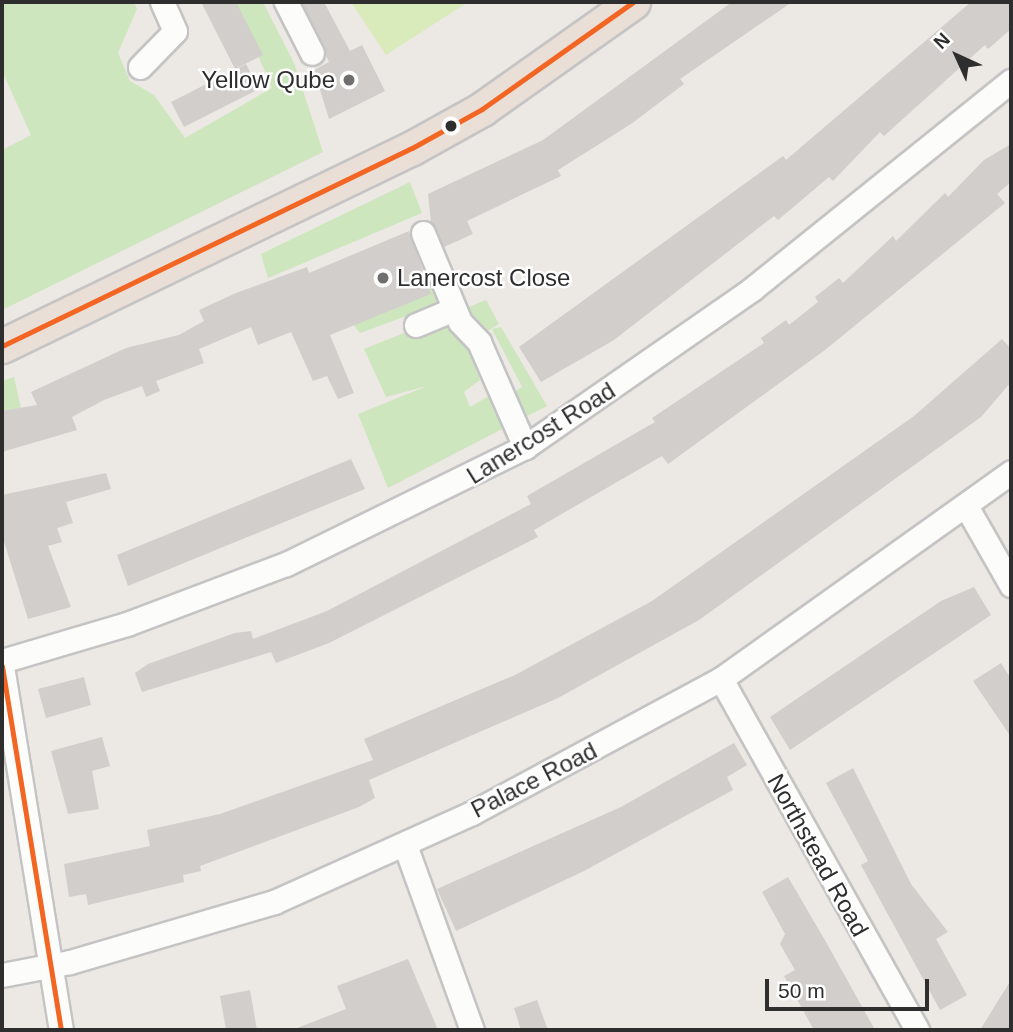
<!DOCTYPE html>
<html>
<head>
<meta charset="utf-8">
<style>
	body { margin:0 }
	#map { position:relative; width:1013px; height:1032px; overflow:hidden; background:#ece8e4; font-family:Helvetica,sans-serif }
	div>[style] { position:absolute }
	.green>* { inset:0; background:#cee6be }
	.pitch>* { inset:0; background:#d9eabb }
	.building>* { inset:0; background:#d1cecb }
	.roads { filter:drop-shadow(2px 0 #c5c4c5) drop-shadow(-2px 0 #c5c4c5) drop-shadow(0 2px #c5c4c5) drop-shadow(0 -2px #c5c4c5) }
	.minor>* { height:23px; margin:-11.5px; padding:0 11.5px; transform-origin:11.5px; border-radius:11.5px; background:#fcfcfb }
	.highway>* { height:33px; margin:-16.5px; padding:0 16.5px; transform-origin:16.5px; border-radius:16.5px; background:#eadfd6 }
	.bus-1>* { height:5px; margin:-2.5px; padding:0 2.5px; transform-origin:2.5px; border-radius:2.5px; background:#f26522 }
	.dots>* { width:19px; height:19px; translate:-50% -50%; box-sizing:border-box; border:4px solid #fff; border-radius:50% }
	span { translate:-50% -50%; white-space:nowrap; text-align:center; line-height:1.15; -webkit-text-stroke:5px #fff; paint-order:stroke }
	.poi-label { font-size:24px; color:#2e2e2e }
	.right { translate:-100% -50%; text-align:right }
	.left { translate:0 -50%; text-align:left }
	.street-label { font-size:24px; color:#2e2e2e }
	.frame { position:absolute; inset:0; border:4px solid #2e2e2e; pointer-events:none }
	.north { position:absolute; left:922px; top:21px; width:70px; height:70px; -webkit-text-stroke:5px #fff; paint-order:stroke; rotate:315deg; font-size:19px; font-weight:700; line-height:28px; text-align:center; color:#2e2e2e }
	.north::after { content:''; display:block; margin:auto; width:24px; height:32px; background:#2e2e2e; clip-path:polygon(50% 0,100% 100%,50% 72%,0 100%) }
	.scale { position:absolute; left:765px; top:979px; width:164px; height:32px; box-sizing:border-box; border:4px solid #2e2e2e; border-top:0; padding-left:9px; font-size:21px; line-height:24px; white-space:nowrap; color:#2e2e2e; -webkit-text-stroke:5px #fff; paint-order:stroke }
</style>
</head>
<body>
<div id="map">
	<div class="green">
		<div style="clip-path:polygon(2px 2px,134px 2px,137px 9px,118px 53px,130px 81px,154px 95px,185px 138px,272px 88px,235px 2px,263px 2px,294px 63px,323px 152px,2px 310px,2px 150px,31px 135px,2px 71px)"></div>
		<div style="clip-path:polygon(410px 182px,422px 213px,268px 278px,261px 254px)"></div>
		<div style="clip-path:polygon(429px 267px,445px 299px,434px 306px,360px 333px,344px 313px)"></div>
		<div style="clip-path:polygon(486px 300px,499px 324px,466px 344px,480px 380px,464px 392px,470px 407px,487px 397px,496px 404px,522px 387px,492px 329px,501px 327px,547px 406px,388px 488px,358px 414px,427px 386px,386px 397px,364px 349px)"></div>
		<div style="clip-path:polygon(14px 377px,21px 408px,2px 411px,2px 381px)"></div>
	</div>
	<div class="pitch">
		<div style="clip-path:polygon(351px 2px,468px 2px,386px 55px)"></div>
	</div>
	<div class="building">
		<div style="clip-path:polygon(201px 2px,236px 2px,263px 55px,235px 69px)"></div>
		<div style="clip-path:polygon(302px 2px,324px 2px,350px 51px,362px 45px,385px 91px,329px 119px,314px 70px,329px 62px)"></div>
		<div style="clip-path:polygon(732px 2px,792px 2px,680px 79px,684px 84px,631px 124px,558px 170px,561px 176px,467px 221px,473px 234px,444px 247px,431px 222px,428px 194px,543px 140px)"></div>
		<div style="clip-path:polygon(971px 2px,1011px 2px,1011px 29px,988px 49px,985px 45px,884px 136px,880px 132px,833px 181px,829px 177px,778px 220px,774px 216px,614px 340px,541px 382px,519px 347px,783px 156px,786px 160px)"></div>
		<div style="clip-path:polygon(246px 64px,259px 89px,184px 127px,171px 102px)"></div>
		<div style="clip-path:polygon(1011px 144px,1011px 182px,997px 194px,1005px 203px,825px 350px,668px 464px,662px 456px,534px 530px,538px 537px,329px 643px,276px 663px,271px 652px,142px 692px,135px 673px,148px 664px,235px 633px,251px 631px,253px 639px,327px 611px,531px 504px,527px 496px,655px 422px,652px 418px,764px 343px,761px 338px,786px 320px,789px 325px,818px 302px,815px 297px,839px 278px,843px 283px,893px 236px,896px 241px,945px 193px,948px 197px,984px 160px)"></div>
		<div style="clip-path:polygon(409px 231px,431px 294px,330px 335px,354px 393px,338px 399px,327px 376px,313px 381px,291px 332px,258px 345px,251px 327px,199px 349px,204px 363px,156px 381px,160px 391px,146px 397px,142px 386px,104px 400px,72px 417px,77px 430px,2px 452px,2px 411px,37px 405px,31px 392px,126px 348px,179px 335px,204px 321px,199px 310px,236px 293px,307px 267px,309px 273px)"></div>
		<div style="clip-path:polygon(1002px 339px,1011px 349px,1011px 382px,981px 417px,699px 620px,558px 698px,369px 780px,375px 798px,359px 807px,200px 866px,201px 871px,183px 875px,184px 882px,88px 905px,86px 894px,69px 897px,64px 864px,150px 846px,147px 830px,220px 814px,373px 760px,364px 739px,515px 675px,652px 601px,914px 416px)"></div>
		<div style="clip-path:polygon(351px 459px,365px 489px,128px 586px,117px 555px)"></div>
		<div style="clip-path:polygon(106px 473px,111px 489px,66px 502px,73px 523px,57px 528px,62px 542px,48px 546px,71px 607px,28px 619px,2px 535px,2px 495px)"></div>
		<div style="clip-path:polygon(974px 587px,991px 615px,790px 750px,770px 717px,941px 601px)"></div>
		<div style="clip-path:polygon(1001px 663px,1011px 679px,1011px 737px,973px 681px)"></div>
		<div style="clip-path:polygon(84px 677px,91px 705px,46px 718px,38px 689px)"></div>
		<div style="clip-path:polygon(102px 737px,110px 766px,92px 771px,99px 809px,68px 814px,51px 751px)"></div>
		<div style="clip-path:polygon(734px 743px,747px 765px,727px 777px,733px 790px,584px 871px,456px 931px,437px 889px,621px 807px)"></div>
		<div style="clip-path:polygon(853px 768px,911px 884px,948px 932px,936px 939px,967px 995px,940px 1010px,861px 865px,868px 861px,826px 783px)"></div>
		<div style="clip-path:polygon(788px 877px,826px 942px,875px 1030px,814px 1030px,784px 976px,795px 970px,780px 944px,785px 934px,762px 892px)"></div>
		<div style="clip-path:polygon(408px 959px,438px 1030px,292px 1030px,346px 1009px,337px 986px)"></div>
		<div style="clip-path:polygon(1011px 980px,1011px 1030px,980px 1030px)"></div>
		<div style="clip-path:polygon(250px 990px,257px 1030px,226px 1030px,220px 996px)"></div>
		<div style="clip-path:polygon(537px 1000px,548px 1030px,521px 1030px,514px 1008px)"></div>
	</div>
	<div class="roads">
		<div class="minor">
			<div style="left:286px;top:2px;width:57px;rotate:63deg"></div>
			<div style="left:140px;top:67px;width:50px;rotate:-45.8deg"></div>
			<div style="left:175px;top:31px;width:32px;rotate:-114deg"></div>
			<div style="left:423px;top:233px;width:96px;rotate:67.4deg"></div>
			<div style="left:460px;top:322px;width:28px;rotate:46deg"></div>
			<div style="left:479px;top:342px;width:115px;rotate:66.3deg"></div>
			<div style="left:416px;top:325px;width:41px;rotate:-22.8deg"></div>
			<div style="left:966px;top:506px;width:91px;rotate:60.3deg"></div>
			<div style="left:2px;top:661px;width:130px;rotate:-16.5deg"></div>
			<div style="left:127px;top:624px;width:170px;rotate:-20.7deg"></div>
			<div style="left:286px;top:564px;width:266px;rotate:-26.1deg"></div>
			<div style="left:525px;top:447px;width:277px;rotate:-34.8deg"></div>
			<div style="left:752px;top:289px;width:332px;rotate:-38.8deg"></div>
			<div style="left:2px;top:666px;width:369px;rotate:80.8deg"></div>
			<div style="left:721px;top:679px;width:402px;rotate:60.8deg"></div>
			<div style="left:405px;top:845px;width:197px;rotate:70.1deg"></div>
			<div style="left:2px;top:975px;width:69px;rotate:-10.8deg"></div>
			<div style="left:70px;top:962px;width:213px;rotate:-16.4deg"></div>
			<div style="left:274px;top:902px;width:217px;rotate:-24.2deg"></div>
			<div style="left:472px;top:813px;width:283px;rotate:-28.3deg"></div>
			<div style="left:721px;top:679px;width:356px;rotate:-35.5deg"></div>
		</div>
		<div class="highway">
			<div style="left:2px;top:346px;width:455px;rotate:-25.8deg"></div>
			<div style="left:412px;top:148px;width:80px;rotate:-29.1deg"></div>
			<div style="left:482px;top:109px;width:185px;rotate:-35.3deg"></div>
		</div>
	</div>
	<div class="bus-1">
		<div style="left:2px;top:346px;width:455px;rotate:-25.8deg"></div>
		<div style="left:412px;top:148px;width:80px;rotate:-29.1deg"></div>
		<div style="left:482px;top:109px;width:185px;rotate:-35.3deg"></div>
		<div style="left:2px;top:666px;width:369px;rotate:80.8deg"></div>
	</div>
	<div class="dots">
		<div style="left:349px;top:80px;background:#706f6e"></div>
		<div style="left:451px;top:126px;background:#2e2e2e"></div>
		<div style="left:383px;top:278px;background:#706f6e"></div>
	</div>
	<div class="poi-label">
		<span class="right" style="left:335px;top:80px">Yellow Qube</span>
		<span class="left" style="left:397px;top:278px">Lanercost Close</span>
	</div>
	<div class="street-label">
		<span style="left:541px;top:433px;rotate:-32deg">Lanercost Road</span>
		<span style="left:534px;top:780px;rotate:-27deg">Palace Road</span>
		<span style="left:818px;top:855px;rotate:61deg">Northstead Road</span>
	</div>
	<div class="frame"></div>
	<div class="north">N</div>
	<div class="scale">50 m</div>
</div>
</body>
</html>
